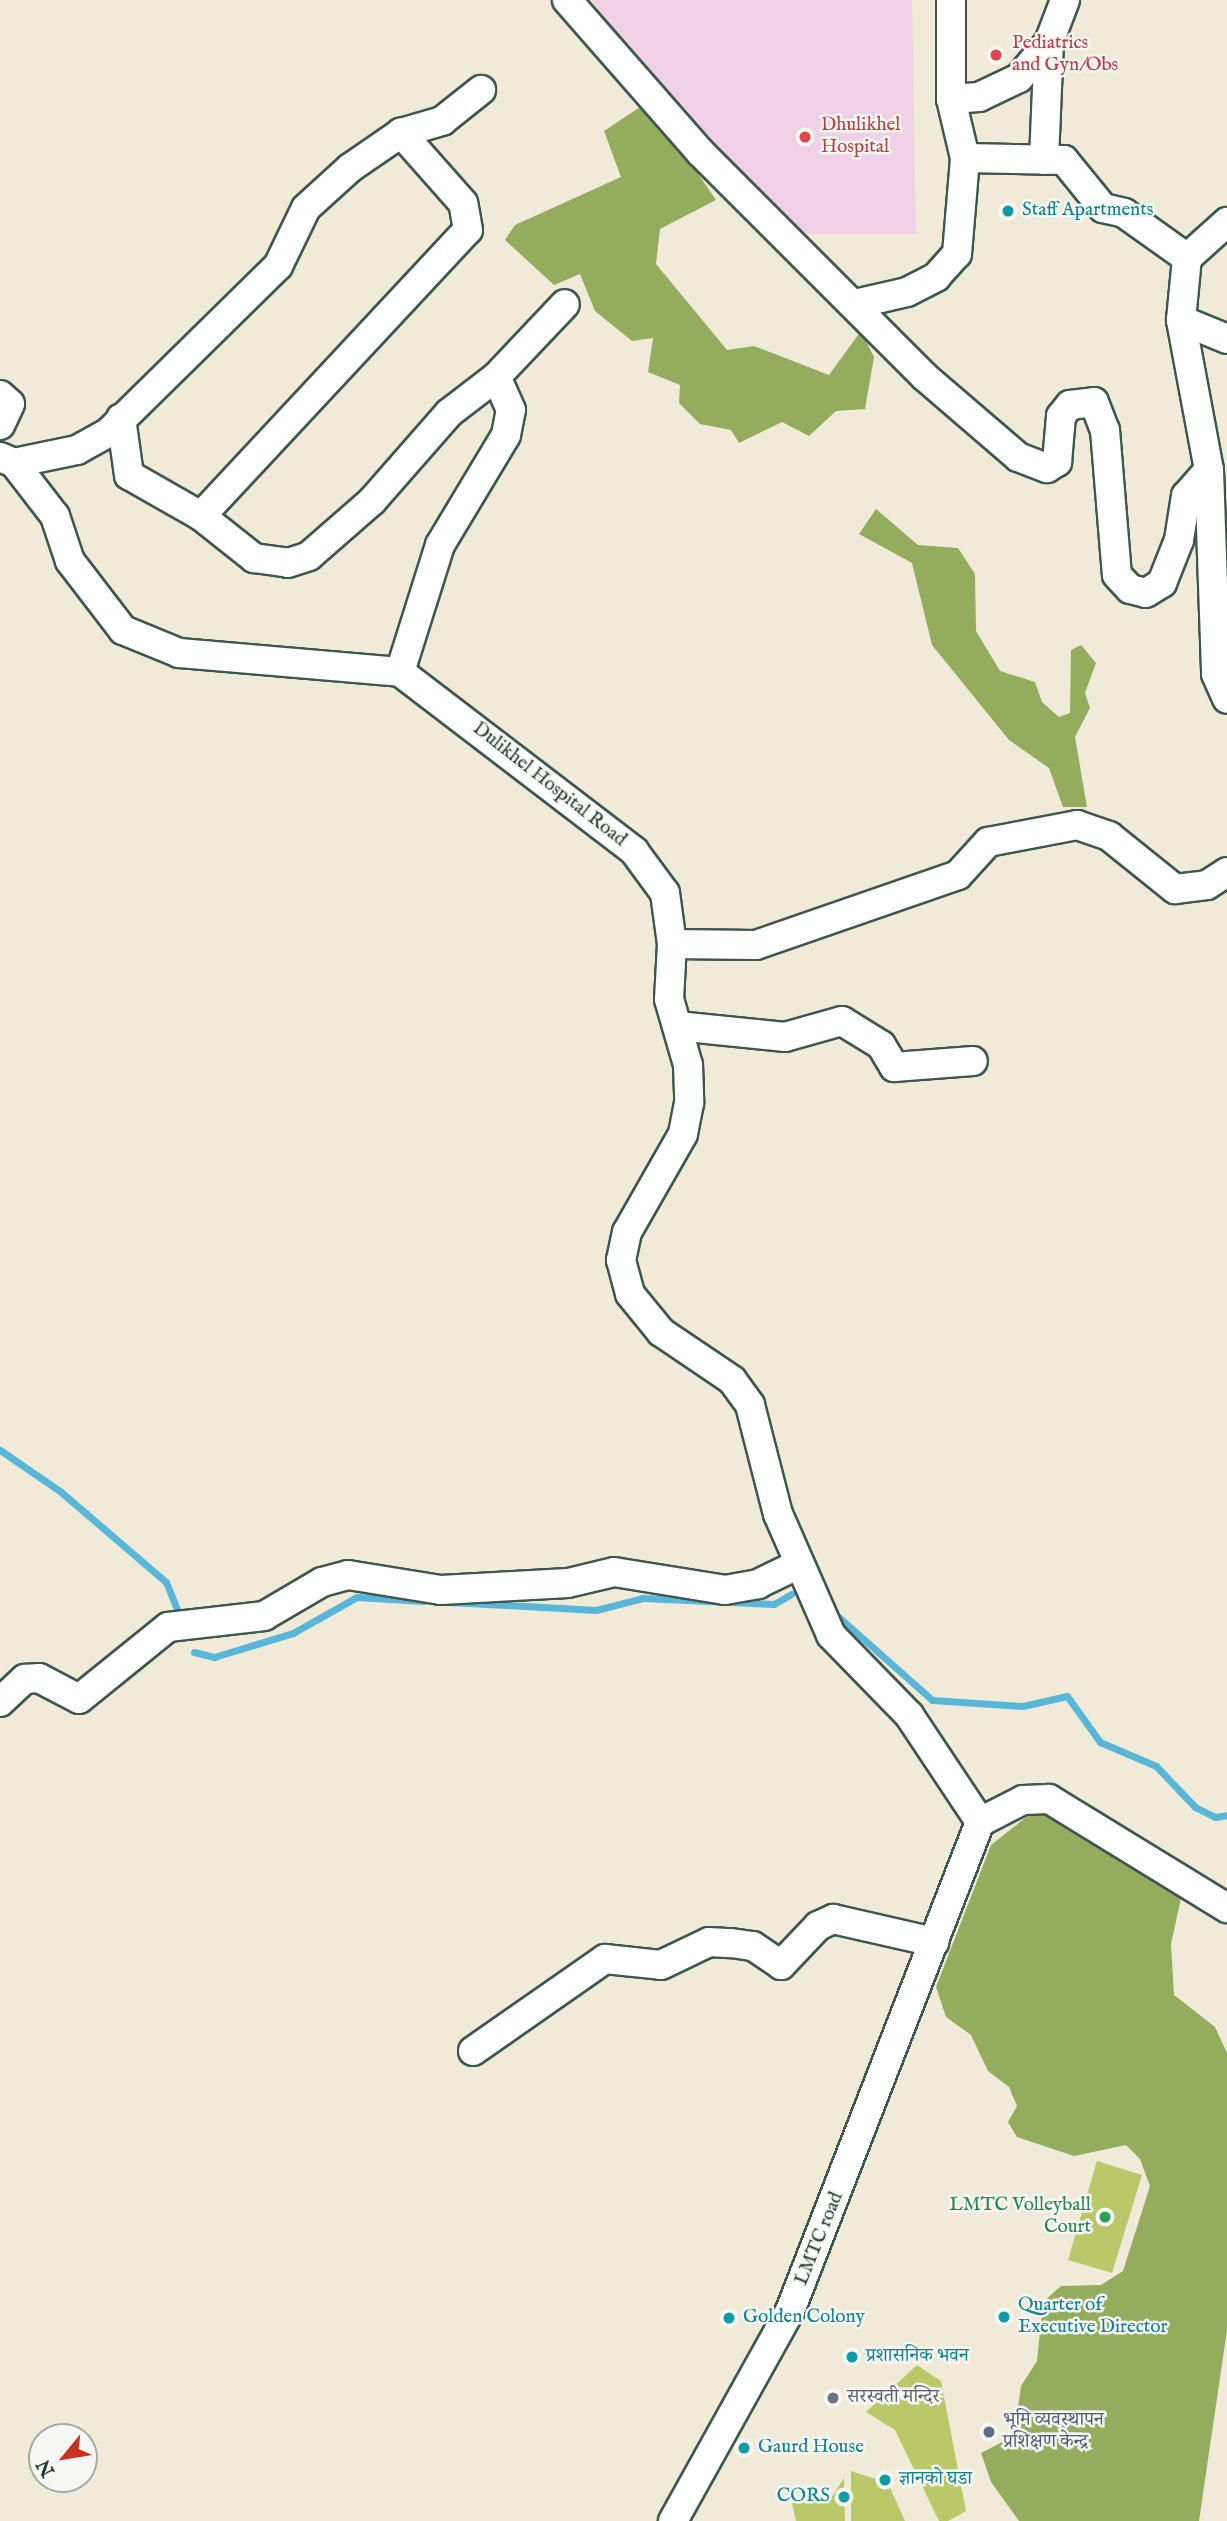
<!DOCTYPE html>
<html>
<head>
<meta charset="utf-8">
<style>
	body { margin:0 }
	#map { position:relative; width:1227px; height:2521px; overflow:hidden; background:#f0ebd8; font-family:"IM FELL English","Noto Serif Devanagari",serif }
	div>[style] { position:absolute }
	.built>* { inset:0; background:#f0d0e4 }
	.green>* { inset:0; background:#bac86a }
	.forest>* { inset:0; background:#93ac5e }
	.stream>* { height:7px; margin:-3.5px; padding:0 3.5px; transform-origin:3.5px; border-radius:3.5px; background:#5ab6d8 }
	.roads { filter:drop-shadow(2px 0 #3e574d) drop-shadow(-2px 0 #3e574d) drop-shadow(0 2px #3e574d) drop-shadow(0 -2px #3e574d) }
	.street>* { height:28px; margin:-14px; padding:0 14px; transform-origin:14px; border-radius:14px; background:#fff }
	.dots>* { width:19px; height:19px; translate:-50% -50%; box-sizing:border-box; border:4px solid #f6f6f2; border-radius:50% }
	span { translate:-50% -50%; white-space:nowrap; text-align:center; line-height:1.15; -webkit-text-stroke:5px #f6f6f2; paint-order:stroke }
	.health-label { font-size:19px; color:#be3a42 }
	.left { translate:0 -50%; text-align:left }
	.culture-label { font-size:19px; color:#0d838f }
	.right { translate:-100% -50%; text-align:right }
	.street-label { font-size:19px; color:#1f3d34 }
	.leisure-label { font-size:19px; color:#27864d }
	.worship-label { font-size:19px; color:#5b616d }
	.service-label { font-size:19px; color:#4e5e75 }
	.north { position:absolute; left:28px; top:2423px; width:70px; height:70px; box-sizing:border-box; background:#f6f6f2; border:2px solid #a0aca6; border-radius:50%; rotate:240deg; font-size:19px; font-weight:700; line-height:28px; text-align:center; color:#1f3d34 }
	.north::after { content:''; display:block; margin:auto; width:24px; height:32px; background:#c8321e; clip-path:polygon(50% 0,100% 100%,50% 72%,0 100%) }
</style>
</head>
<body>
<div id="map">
	<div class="built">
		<div style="clip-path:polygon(592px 0,912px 0,916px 234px,795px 234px,750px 196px,614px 36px)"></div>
	</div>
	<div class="green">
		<div style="clip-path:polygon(1097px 2161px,1142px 2175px,1112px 2273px,1068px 2260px)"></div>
		<div style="clip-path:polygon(917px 2365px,941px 2381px,966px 2511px,948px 2521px,939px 2521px,895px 2430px,866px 2412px)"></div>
		<div style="clip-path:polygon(851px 2471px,888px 2483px,905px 2521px,851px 2521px)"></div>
		<div style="clip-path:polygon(844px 2478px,845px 2521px,796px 2521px,792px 2503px,829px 2501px)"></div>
	</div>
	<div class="forest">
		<div style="clip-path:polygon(649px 101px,716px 200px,660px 229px,656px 264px,727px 350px,754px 346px,829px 375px,861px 331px,874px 357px,865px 409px,836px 411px,809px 436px,782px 422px,739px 443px,731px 430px,700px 424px,679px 403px,680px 385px,648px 372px,653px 338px,632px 341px,595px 311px,580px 274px,554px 285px,505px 240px,515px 225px,621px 177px,604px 131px)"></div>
		<div style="clip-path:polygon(876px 509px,918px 545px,958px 548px,975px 574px,976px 631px,1000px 671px,1035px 682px,1042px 702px,1059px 717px,1070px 713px,1071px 650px,1081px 645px,1096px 663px,1085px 693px,1090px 708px,1075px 737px,1087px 807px,1063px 807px,1049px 768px,1009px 740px,932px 645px,912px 563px,859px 534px)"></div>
		<div style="clip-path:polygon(1049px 1814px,1183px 1889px,1171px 1944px,1174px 1995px,1215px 2027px,1227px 2053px,1227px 2330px,1199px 2521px,1019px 2521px,991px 2482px,981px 2453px,1014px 2436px,1021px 2386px,1037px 2361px,1043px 2302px,1061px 2286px,1101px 2285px,1123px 2271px,1150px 2186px,1140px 2159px,1126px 2145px,1074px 2156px,1017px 2137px,1008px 2122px,1017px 2106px,1009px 2087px,988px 2071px,971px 2035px,946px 2017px,936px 1987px,991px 1845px,1029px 1815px)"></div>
	</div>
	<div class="stream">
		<div style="left:0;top:1450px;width:74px;rotate:34.5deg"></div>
		<div style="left:61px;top:1492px;width:138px;rotate:40.6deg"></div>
		<div style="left:166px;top:1582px;width:35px;rotate:68deg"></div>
		<div style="left:450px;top:1602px;width:146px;rotate:3.1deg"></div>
		<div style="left:596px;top:1610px;width:49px;rotate:-14.3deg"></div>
		<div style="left:643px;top:1598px;width:131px;rotate:2.6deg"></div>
		<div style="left:774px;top:1604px;width:20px;rotate:-30deg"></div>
		<div style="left:833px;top:1612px;width:132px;rotate:41.6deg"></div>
		<div style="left:932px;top:1700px;width:91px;rotate:3.8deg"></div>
		<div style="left:1023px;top:1706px;width:45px;rotate:-12.8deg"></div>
		<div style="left:1067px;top:1696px;width:57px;rotate:54.3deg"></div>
		<div style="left:1100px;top:1742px;width:61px;rotate:23.2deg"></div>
		<div style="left:1156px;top:1766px;width:57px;rotate:46.4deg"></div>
		<div style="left:1195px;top:1807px;width:22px;rotate:27deg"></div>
		<div style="left:1215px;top:1817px;width:12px;rotate:-9deg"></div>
		<div style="left:194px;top:1652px;width:21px;rotate:14deg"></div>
		<div style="left:214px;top:1657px;width:83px;rotate:-16.9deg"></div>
		<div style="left:293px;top:1633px;width:73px;rotate:-29.4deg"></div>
		<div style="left:357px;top:1597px;width:67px;rotate:3.4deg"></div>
	</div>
	<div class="roads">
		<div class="street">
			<div style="left:567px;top:0;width:202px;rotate:48.8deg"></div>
			<div style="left:700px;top:152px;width:318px;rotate:45deg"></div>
			<div style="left:925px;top:377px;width:123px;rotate:40.7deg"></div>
			<div style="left:1018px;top:457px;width:31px;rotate:21deg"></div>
			<div style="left:1047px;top:468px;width:12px;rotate:-31deg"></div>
			<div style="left:1057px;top:462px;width:46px;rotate:-85deg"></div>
			<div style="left:1061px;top:416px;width:14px;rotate:-51deg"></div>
			<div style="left:1070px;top:405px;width:24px;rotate:-7deg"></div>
			<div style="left:1094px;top:402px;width:30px;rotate:69deg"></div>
			<div style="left:1105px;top:430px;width:145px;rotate:85.3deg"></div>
			<div style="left:1117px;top:575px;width:19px;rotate:47deg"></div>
			<div style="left:1130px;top:589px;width:16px;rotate:14deg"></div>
			<div style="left:1146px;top:593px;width:19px;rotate:-32deg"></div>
			<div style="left:1162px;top:583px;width:46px;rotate:-68.4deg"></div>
			<div style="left:1179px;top:540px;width:45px;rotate:-81deg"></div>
			<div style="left:1186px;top:496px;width:35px;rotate:-49deg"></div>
			<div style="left:1209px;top:470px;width:153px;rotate:-100.6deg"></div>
			<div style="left:1181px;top:320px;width:62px;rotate:-84.5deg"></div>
			<div style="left:1187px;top:258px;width:54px;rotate:-42deg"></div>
			<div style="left:951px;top:99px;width:28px;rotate:-4deg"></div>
			<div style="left:979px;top:97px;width:44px;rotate:-25.4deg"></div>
			<div style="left:1019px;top:78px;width:47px;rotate:-50.2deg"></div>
			<div style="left:965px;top:158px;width:99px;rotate:1.2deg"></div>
			<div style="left:1064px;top:160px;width:62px;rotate:50.9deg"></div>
			<div style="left:1103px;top:208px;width:22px;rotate:13deg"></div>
			<div style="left:1124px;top:213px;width:77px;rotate:35.5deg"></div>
			<div style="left:1044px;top:160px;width:118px;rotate:-87.6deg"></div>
			<div style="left:1049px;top:42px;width:45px;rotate:-69.1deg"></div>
			<div style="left:855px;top:304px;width:53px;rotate:-13deg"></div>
			<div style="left:907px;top:292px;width:33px;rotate:-27deg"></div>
			<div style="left:936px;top:277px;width:31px;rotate:-48deg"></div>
			<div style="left:957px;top:254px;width:96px;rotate:-85.2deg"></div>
			<div style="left:965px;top:158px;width:61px;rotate:-103.3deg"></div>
			<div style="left:951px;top:99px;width:99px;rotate:-90deg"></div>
			<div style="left:1181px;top:320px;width:50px;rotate:22.4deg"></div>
			<div style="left:0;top:395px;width:13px;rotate:42deg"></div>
			<div style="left:10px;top:404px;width:23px;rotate:115deg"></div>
			<div style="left:121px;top:418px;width:58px;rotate:82deg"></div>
			<div style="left:129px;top:475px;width:83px;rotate:29.7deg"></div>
			<div style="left:201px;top:516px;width:68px;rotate:38.4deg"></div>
			<div style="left:254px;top:558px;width:34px;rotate:8deg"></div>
			<div style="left:288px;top:563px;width:22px;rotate:-18deg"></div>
			<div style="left:309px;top:556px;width:84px;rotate:-41.1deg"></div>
			<div style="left:372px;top:501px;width:117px;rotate:-48.8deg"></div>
			<div style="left:449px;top:413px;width:59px;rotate:-37.5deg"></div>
			<div style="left:496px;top:377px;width:100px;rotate:-46.6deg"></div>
			<div style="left:0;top:457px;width:15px;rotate:23deg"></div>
			<div style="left:14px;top:463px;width:67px;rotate:52.3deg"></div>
			<div style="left:55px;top:516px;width:47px;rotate:71.6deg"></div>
			<div style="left:70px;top:561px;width:87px;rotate:52.5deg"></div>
			<div style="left:123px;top:630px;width:61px;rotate:22.3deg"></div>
			<div style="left:179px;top:653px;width:222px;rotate:4.9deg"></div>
			<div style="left:400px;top:672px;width:295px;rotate:37.4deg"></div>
			<div style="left:634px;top:851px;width:52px;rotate:53.6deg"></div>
			<div style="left:665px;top:893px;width:51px;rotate:82.2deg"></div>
			<div style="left:672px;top:944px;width:55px;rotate:93.1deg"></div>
			<div style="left:669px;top:999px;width:69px;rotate:73.9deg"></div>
			<div style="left:688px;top:1065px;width:38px;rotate:88deg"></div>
			<div style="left:689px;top:1103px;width:32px;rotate:101deg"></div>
			<div style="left:683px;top:1134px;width:113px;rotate:119.7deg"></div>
			<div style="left:627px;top:1232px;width:29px;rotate:102deg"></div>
			<div style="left:621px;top:1260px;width:35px;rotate:75deg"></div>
			<div style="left:630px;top:1294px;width:49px;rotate:50.8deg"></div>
			<div style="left:661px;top:1332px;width:86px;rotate:34.1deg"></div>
			<div style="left:732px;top:1380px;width:31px;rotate:54deg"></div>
			<div style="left:750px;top:1405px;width:113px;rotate:75.6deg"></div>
			<div style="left:778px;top:1514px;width:132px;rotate:66.3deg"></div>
			<div style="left:831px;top:1635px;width:112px;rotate:45.7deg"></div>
			<div style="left:909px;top:1715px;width:128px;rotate:56.4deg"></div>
			<div style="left:14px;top:463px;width:64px;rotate:-11.7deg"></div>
			<div style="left:77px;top:450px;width:37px;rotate:-29deg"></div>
			<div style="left:109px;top:432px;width:237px;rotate:-44.5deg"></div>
			<div style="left:278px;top:266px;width:64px;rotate:-64.2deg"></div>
			<div style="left:306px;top:208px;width:59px;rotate:-42.3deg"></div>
			<div style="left:350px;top:168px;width:62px;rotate:-34.5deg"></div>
			<div style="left:401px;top:133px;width:43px;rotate:-16.3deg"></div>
			<div style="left:442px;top:121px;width:50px;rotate:-38.5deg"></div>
			<div style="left:1209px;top:470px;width:204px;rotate:88deg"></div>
			<div style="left:1216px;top:674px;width:27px;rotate:66deg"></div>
			<div style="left:201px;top:516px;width:391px;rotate:-47deg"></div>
			<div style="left:468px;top:230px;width:27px;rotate:-100deg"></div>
			<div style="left:463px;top:203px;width:94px;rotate:-131.5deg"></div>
			<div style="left:400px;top:672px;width:133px;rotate:-72.5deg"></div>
			<div style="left:440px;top:545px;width:128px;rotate:-59deg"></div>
			<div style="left:506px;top:435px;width:25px;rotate:-79deg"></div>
			<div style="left:511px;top:410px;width:36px;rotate:-114deg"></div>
			<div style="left:672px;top:944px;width:84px;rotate:0.7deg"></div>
			<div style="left:756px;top:945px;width:214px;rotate:-19.1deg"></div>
			<div style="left:958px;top:875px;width:45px;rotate:-47.7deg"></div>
			<div style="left:988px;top:842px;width:91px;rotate:-10.8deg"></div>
			<div style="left:1077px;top:825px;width:34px;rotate:19deg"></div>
			<div style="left:1109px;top:836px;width:85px;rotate:38.8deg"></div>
			<div style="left:1175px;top:889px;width:32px;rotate:-7deg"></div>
			<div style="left:1207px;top:885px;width:24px;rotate:-33deg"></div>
			<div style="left:677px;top:1026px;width:109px;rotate:5.8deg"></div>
			<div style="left:785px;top:1037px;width:59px;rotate:-15.7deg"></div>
			<div style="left:842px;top:1021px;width:46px;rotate:31.6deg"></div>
			<div style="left:881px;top:1045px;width:26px;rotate:59deg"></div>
			<div style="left:894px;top:1067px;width:79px;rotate:-4.3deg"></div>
			<div style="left:0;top:1702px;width:34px;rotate:-43deg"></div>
			<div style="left:25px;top:1679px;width:14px;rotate:-4deg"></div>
			<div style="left:39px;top:1678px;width:45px;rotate:27.7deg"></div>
			<div style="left:79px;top:1699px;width:114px;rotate:-39deg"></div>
			<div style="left:168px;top:1627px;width:97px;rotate:-6.5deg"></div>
			<div style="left:264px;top:1616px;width:67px;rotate:-30.4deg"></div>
			<div style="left:322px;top:1582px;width:27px;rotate:-15deg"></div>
			<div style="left:348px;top:1575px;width:94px;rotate:9.2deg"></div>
			<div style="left:441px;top:1590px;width:127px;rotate:-3.2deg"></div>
			<div style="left:568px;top:1583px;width:47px;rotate:-13.4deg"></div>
			<div style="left:614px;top:1572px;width:112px;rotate:9.2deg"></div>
			<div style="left:725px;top:1590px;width:34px;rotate:-10deg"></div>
			<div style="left:758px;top:1584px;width:46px;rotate:-26deg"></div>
			<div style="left:980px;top:1822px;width:48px;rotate:-27.1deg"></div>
			<div style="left:1023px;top:1800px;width:26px;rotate:-2deg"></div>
			<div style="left:1049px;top:1799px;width:209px;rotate:31.5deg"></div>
			<div style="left:473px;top:2051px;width:161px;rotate:-34.9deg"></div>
			<div style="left:605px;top:1959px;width:56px;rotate:6.1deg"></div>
			<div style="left:661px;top:1965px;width:53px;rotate:-25.6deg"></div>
			<div style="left:709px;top:1942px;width:22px;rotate:3deg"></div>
			<div style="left:731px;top:1943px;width:22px;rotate:8deg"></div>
			<div style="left:753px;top:1946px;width:34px;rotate:34deg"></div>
			<div style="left:781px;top:1965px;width:54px;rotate:-46.5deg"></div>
			<div style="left:818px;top:1926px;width:17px;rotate:-25deg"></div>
			<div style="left:833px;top:1919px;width:104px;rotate:12.8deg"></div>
			<div style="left:673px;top:2521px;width:240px;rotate:-60.9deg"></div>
			<div style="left:790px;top:2311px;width:525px;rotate:-68.77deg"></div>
		</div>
	</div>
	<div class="dots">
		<div style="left:996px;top:55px;background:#e0444e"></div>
		<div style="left:805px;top:137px;background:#e0444e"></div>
		<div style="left:1008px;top:211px;background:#0f9aa8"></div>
		<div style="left:1105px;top:2217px;background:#2e9e5b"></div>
		<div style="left:1004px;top:2317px;background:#0f9aa8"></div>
		<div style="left:729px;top:2318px;background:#0f9aa8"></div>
		<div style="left:852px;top:2357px;background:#0f9aa8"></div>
		<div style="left:833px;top:2398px;background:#6b7280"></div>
		<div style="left:989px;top:2432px;background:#5c6f8a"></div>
		<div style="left:744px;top:2448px;background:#0f9aa8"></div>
		<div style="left:885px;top:2480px;background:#0f9aa8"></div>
		<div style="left:844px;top:2497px;background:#0f9aa8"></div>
	</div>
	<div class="health-label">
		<span class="left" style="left:1012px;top:55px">Pediatrics<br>and Gyn/Obs</span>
		<span class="left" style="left:821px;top:137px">Dhulikhel<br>Hospital</span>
	</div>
	<div class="culture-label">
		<span class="left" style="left:1022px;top:211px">Staff Apartments</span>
		<span class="left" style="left:1018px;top:2317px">Quarter of<br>Executive Director</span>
		<span class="left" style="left:743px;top:2318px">Golden Colony</span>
		<span class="left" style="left:866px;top:2357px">प्रशासनिक भवन</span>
		<span class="left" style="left:758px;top:2448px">Gaurd House</span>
		<span class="left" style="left:899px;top:2480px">ज्ञानको घडा</span>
		<span class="right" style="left:830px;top:2497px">CORS</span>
	</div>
	<div class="street-label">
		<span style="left:549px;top:785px;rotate:38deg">Dulikhel Hospital Road</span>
		<span style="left:820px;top:2239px;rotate:-68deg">LMTC road</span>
	</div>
	<div class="leisure-label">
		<span class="right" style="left:1091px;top:2217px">LMTC Volleyball<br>Court</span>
	</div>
	<div class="worship-label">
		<span class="left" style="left:847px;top:2398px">सरस्वती मन्दिर</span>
	</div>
	<div class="service-label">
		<span class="left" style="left:1003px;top:2432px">भूमि व्यवस्थापन<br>प्रशिक्षण केन्द्र</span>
	</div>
	<div class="north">N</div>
</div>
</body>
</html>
